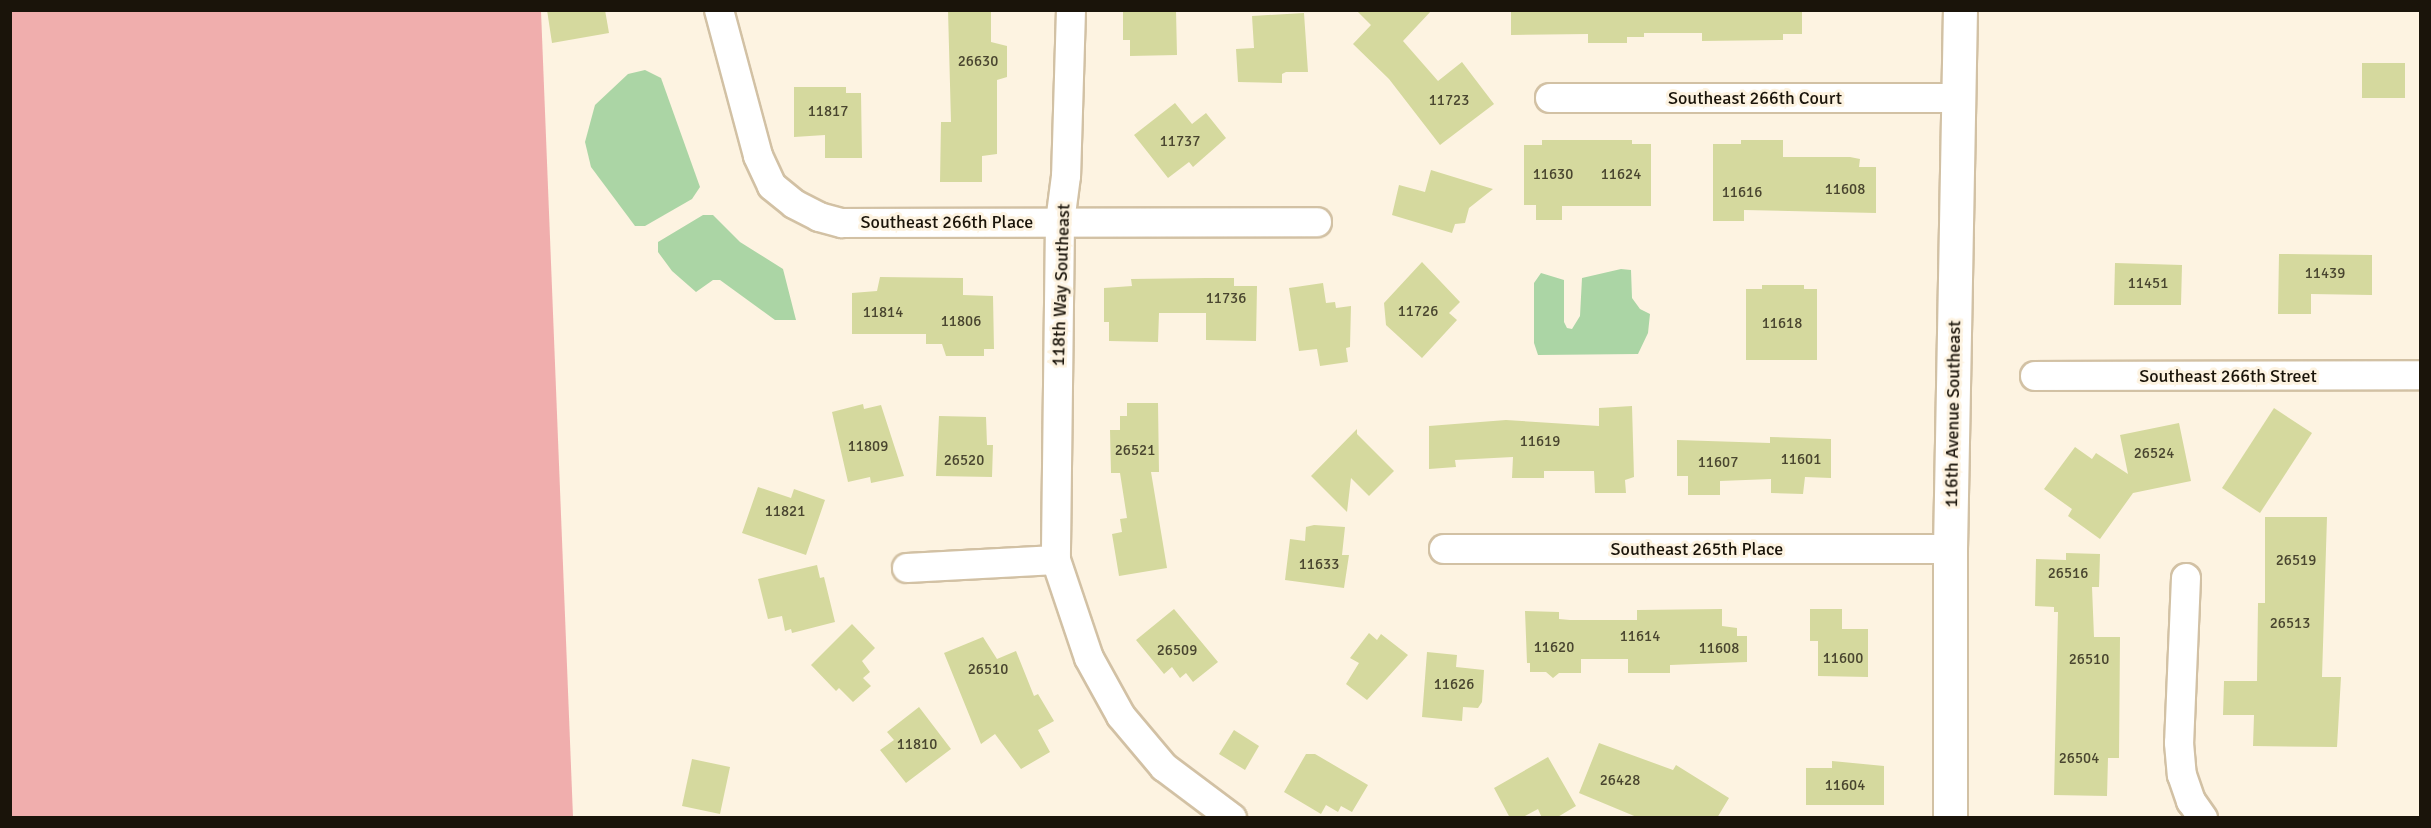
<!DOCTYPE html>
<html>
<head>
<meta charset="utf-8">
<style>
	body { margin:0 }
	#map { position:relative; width:2431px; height:828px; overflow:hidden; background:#fdf3e1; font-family:Signika,sans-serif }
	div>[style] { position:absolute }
	.forest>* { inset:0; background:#f0aead }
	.water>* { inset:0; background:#abd5a5 }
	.building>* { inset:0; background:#d5d99e }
	.roads { filter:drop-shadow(2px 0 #d2c1a4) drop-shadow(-2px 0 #d2c1a4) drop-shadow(0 2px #d2c1a4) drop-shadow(0 -2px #d2c1a4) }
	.street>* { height:28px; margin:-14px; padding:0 14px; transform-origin:14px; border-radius:14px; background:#fff }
	.secondary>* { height:33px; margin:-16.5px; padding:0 16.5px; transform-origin:16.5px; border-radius:16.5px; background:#fff }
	span { translate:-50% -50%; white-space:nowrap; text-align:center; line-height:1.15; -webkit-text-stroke:6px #fdf3e1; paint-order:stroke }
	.number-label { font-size:15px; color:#49452f }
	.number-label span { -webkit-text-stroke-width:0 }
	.street-label { font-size:18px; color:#1a140a }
	.frame { position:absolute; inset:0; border:12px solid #1a140a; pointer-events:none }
</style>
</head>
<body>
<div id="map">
	<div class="forest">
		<div style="clip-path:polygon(10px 11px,541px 11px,573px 817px,11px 817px)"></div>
	</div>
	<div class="water">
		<div style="clip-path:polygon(645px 70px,661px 78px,700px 187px,692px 199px,645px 226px,635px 226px,591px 167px,585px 142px,595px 105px,628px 74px)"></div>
		<div style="clip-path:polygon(703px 215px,713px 215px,740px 242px,783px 269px,796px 320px,775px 320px,720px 280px,713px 280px,696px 292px,672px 271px,658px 252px,658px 242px)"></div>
		<div style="clip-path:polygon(1621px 269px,1631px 270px,1632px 298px,1640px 309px,1650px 314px,1648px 333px,1638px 354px,1538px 355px,1534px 343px,1534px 283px,1541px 273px,1564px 280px,1564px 322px,1567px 328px,1572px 329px,1580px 316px,1582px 278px)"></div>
	</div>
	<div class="building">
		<div style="clip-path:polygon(547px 10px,605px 10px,609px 33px,552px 43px)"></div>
		<div style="clip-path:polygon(948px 10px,991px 10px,991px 42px,1007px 46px,1007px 77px,997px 80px,997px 154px,982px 156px,982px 182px,940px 182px,941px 122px,951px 122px)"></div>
		<div style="clip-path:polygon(1123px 10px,1176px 10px,1177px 55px,1130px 56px,1130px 40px,1123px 40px)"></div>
		<div style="clip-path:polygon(1356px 10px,1432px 10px,1403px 41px,1438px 81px,1462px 62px,1494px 104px,1440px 145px,1389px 79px,1353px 44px,1371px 25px)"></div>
		<div style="clip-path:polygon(1511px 10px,1802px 10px,1802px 34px,1783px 34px,1783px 40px,1702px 41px,1702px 33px,1644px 33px,1644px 37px,1627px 37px,1627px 43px,1588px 43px,1588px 34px,1511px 35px)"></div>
		<div style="clip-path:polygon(1304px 13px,1308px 72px,1286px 72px,1282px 74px,1282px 83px,1238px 82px,1236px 49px,1254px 48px,1252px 16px)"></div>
		<div style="clip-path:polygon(2362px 63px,2405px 63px,2405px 98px,2362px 98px)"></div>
		<div style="clip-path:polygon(794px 87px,846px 87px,846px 93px,861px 93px,862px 158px,825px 158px,825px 135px,794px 137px)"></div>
		<div style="clip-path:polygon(1175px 103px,1192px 124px,1206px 113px,1226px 138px,1193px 167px,1189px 162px,1168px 178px,1134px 135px)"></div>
		<div style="clip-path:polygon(1542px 140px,1632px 140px,1632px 144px,1651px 144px,1651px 206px,1562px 206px,1562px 220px,1536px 220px,1536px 205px,1524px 205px,1524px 145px,1542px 145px)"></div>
		<div style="clip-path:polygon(1741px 140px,1783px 140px,1783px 157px,1850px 157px,1860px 159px,1859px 167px,1876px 167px,1876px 213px,1744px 210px,1744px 221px,1713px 221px,1713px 144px,1741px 144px)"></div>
		<div style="clip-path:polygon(1431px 170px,1493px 189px,1469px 208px,1465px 223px,1455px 224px,1452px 233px,1392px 215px,1399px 185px,1425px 192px)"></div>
		<div style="clip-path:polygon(2279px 254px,2372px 255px,2372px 295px,2311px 294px,2311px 314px,2278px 314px)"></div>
		<div style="clip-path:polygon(1422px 262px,1460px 302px,1449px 313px,1457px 320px,1422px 358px,1386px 325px,1384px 303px)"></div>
		<div style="clip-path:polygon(2115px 263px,2182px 265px,2181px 305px,2114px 305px)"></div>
		<div style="clip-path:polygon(880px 277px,963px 278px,963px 295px,993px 296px,994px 349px,984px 349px,984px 356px,946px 356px,942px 344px,926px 344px,926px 334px,852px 334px,852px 293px,877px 291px)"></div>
		<div style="clip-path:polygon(1206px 278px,1234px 278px,1234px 286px,1257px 286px,1256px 341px,1206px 340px,1206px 313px,1159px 313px,1158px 342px,1109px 341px,1109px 322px,1104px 322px,1104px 288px,1132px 286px,1131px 279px)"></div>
		<div style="clip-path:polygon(1323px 283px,1326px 303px,1335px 302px,1336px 308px,1351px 306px,1350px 347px,1346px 348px,1348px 362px,1320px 366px,1317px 349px,1299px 351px,1289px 288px)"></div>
		<div style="clip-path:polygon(1762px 285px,1804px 285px,1804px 289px,1817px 289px,1817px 360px,1746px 360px,1746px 289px,1762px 289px)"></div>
		<div style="clip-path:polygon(1127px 403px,1158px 403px,1159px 472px,1151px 472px,1167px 568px,1119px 576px,1112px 534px,1122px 532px,1120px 519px,1127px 518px,1120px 473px,1111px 473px,1110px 430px,1120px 430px,1120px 416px,1127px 416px)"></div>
		<div style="clip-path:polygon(863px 404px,864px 409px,881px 405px,904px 476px,871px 483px,870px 477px,848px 482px,832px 412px)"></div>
		<div style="clip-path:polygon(1632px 406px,1634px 477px,1625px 480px,1626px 493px,1595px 493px,1594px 471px,1544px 471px,1544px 478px,1512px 478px,1513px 457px,1455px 460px,1456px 467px,1429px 469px,1429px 426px,1506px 420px,1599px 426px,1599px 408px)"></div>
		<div style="clip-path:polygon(2274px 408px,2312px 433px,2260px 513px,2222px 488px)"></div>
		<div style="clip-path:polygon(939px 416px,986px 417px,987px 445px,993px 445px,992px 477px,936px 476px)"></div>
		<div style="clip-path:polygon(2179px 423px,2191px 481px,2133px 493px,2100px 539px,2068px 516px,2072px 509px,2044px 489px,2075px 447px,2092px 459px,2096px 453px,2128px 474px,2120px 435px)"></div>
		<div style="clip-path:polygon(1357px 429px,1357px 434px,1394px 471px,1369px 496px,1351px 478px,1347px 512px,1311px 476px)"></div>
		<div style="clip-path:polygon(1770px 437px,1831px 439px,1831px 478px,1805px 477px,1803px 494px,1771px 493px,1771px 479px,1720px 481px,1720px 495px,1688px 495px,1688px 476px,1677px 476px,1677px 440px,1770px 443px)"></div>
		<div style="clip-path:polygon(758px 487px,791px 498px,794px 489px,825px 500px,806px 555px,742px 533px)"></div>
		<div style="clip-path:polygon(2265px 517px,2327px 517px,2322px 677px,2341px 677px,2337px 747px,2253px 746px,2254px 715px,2223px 715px,2224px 681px,2257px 681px,2258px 603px,2265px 603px)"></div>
		<div style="clip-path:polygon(1314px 525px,1345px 527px,1342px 555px,1349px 555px,1344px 588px,1285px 580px,1290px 539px,1305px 541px,1306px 527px)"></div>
		<div style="clip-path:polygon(2066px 553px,2100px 554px,2099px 587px,2092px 587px,2094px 637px,2120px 637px,2119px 758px,2108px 758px,2107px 796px,2054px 795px,2058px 612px,2054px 612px,2054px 607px,2035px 606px,2036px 559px,2066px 560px)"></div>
		<div style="clip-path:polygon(817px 565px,820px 578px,824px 577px,835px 622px,792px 633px,791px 629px,785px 631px,782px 616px,768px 619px,758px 579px)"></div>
		<div style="clip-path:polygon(1174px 609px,1218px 662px,1193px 682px,1186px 673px,1180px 678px,1172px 667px,1164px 674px,1136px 640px)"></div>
		<div style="clip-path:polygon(1722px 609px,1722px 626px,1737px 628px,1737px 636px,1747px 636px,1747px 662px,1670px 665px,1670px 673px,1628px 673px,1628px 659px,1581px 659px,1581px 673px,1559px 673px,1553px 678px,1546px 672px,1530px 672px,1530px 663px,1527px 663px,1525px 611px,1559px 612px,1559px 619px,1570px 620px,1637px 620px,1637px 610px)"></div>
		<div style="clip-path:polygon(1810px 609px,1842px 609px,1842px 629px,1868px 629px,1868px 677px,1818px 676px,1818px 641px,1810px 641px)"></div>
		<div style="clip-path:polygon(852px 624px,875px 648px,862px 661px,870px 672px,863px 678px,871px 686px,853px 702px,839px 688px,836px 691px,811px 665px)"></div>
		<div style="clip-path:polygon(1369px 633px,1377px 640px,1381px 634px,1408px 655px,1367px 700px,1346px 684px,1359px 663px,1350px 658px)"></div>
		<div style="clip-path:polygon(983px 637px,997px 659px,1016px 651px,1034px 696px,1038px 694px,1054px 721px,1038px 730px,1050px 752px,1021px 769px,995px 734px,981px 744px,944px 653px)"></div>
		<div style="clip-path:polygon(1427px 652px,1457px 655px,1456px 667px,1484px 670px,1482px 702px,1478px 708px,1463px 707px,1462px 721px,1422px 717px)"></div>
		<div style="clip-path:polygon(919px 707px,951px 749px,906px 783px,880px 750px,894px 740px,887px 732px)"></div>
		<div style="clip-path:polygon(1234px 730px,1259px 746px,1245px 770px,1219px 754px)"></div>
		<div style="clip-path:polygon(1599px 743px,1673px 770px,1676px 765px,1729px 798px,1717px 818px,1639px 818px,1579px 793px)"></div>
		<div style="clip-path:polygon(1306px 754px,1315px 754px,1368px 785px,1352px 812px,1341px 806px,1338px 812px,1326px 805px,1321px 814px,1284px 792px)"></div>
		<div style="clip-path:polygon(1548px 757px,1576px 806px,1556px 818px,1542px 818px,1538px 809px,1521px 818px,1510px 818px,1494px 788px)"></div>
		<div style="clip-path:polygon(692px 759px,730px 767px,720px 814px,682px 806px)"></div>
		<div style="clip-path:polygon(1832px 761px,1884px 766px,1884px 805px,1806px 805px,1806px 768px,1832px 768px)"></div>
	</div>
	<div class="roads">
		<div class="street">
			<div style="left:719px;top:10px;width:151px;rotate:75deg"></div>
			<div style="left:758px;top:156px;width:33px;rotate:65deg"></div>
			<div style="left:772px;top:186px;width:28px;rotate:39deg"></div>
			<div style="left:794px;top:204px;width:28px;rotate:27deg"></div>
			<div style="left:819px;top:217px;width:24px;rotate:15deg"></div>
			<div style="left:842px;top:223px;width:475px;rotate:-0.1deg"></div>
			<div style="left:1071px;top:10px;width:166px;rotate:91.7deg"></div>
			<div style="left:1066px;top:176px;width:46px;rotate:97.4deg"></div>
			<div style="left:1060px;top:222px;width:338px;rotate:90.7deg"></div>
			<div style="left:1056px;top:560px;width:103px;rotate:71.4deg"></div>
			<div style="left:1089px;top:658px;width:66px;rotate:61.1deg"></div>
			<div style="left:1121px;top:716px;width:67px;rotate:49.9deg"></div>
			<div style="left:1164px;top:767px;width:85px;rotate:36.9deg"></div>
			<div style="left:1550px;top:98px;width:409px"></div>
			<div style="left:2035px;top:376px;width:385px;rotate:-0.1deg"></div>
			<div style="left:1444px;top:549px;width:506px"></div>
			<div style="left:907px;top:568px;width:149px;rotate:-3.1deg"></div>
			<div style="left:2186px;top:578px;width:165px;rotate:92.4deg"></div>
			<div style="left:2179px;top:743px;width:32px;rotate:85deg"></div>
			<div style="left:2182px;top:775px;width:28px;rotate:71deg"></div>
			<div style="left:2191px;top:801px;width:21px;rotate:55deg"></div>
		</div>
		<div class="secondary">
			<div style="left:1950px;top:818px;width:269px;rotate:-90deg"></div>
			<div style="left:1950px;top:549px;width:539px;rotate:-88.94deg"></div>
		</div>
	</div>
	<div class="number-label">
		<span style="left:978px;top:62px">26630</span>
		<span style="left:1449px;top:101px">11723</span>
		<span style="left:828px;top:112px">11817</span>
		<span style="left:1180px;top:142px">11737</span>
		<span style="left:1553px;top:175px">11630</span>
		<span style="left:1621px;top:175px">11624</span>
		<span style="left:1845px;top:190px">11608</span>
		<span style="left:1742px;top:193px">11616</span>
		<span style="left:2325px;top:274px">11439</span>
		<span style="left:2148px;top:284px">11451</span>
		<span style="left:1226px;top:299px">11736</span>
		<span style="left:1418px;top:312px">11726</span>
		<span style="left:883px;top:313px">11814</span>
		<span style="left:961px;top:322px">11806</span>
		<span style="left:1782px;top:324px">11618</span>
		<span style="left:1540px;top:442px">11619</span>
		<span style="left:868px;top:447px">11809</span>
		<span style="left:1135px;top:451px">26521</span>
		<span style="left:2154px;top:454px">26524</span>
		<span style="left:1801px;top:460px">11601</span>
		<span style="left:964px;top:461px">26520</span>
		<span style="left:1718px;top:463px">11607</span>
		<span style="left:785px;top:512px">11821</span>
		<span style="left:2296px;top:561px">26519</span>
		<span style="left:1319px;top:565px">11633</span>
		<span style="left:2068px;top:574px">26516</span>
		<span style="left:2290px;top:624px">26513</span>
		<span style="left:1640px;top:637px">11614</span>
		<span style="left:1554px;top:648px">11620</span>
		<span style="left:1719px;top:649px">11608</span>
		<span style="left:1177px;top:651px">26509</span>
		<span style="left:1843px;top:659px">11600</span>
		<span style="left:2089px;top:660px">26510</span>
		<span style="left:988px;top:670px">26510</span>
		<span style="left:1454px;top:685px">11626</span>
		<span style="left:917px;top:745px">11810</span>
		<span style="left:2079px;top:759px">26504</span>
		<span style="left:1620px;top:781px">26428</span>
		<span style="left:1845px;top:786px">11604</span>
	</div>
	<div class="street-label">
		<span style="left:1755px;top:98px">Southeast 266th Court</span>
		<span style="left:947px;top:222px">Southeast 266th Place</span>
		<span style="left:1061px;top:285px;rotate:-88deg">118th Way Southeast</span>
		<span style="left:2228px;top:376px">Southeast 266th Street</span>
		<span style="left:1953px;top:414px;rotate:-89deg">116th Avenue Southeast</span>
		<span style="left:1697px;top:549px">Southeast 265th Place</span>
	</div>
	<div class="frame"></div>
</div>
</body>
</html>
